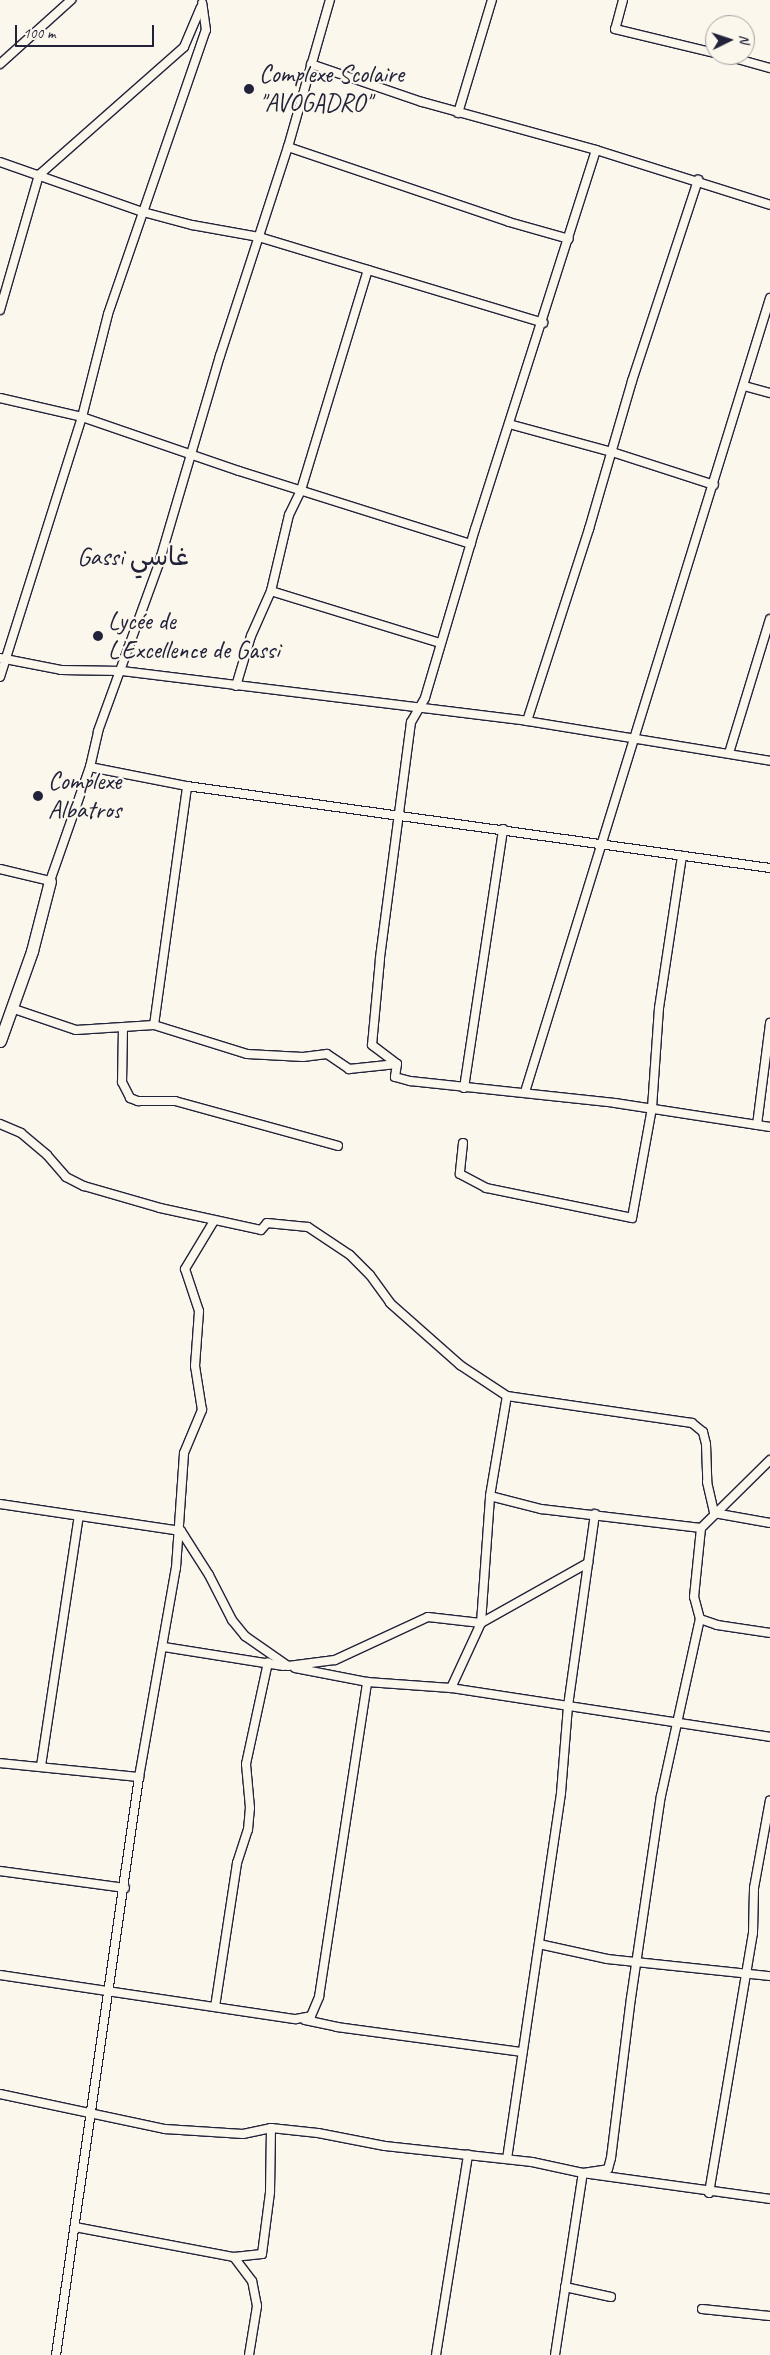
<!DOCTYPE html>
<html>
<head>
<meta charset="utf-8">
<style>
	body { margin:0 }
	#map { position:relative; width:770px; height:2355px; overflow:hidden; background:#fbf7ec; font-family:Caveat,"Playpen Sans Arabic",sans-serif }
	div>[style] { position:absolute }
	.roads { filter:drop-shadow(1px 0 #22223b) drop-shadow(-1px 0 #22223b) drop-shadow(0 1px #22223b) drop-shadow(0 -1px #22223b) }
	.street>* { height:8px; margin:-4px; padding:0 4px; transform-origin:4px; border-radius:4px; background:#fbf7ec }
	.secondary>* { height:11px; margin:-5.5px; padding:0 5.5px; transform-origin:5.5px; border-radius:5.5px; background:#fbf7ec }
	.dots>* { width:14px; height:14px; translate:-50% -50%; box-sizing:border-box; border:2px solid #fbf7ec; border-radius:50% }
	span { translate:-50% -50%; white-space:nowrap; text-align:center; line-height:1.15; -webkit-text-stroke:4.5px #fbf7ec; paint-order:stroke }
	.poi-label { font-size:25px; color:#22223b }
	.left { translate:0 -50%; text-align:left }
	.neighbourhood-label { font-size:26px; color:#22223b }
	.north { position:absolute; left:705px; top:15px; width:50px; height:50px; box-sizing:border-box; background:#fbf7ec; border:1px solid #a4a2a5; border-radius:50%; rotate:86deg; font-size:14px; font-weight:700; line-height:20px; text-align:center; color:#22223b }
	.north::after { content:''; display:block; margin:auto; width:18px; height:22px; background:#22223b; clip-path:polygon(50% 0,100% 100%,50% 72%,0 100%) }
	.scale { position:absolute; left:15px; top:25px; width:139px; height:22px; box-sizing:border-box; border:2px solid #22223b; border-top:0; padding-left:6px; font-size:15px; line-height:18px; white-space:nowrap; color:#22223b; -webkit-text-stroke:4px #fbf7ec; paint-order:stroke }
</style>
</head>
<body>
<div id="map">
	<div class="roads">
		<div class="street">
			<div style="left:623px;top:0;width:30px;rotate:105deg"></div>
			<div style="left:615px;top:29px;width:103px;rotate:13.5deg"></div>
			<div style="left:723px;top:55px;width:49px;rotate:15.5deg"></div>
			<div style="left:0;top:64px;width:96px;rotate:-42deg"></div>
			<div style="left:311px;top:64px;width:117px;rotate:18.9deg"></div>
			<div style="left:422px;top:102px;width:180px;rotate:15.4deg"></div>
			<div style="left:596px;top:150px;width:182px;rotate:17.5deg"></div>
			<div style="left:458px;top:113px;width:118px;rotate:-73.3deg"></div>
			<div style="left:288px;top:147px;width:233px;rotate:18.7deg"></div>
			<div style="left:509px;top:222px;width:62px;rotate:15.8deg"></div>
			<div style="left:596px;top:150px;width:398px;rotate:107.7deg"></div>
			<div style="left:475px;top:529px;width:176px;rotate:106.5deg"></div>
			<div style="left:425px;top:698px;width:28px;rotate:120deg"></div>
			<div style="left:411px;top:722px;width:239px;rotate:97.5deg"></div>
			<div style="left:380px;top:959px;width:86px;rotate:95.3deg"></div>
			<div style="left:372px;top:1045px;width:31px;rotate:37deg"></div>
			<div style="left:397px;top:1064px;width:13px;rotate:99deg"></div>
			<div style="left:395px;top:1077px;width:16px;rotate:15deg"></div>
			<div style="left:410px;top:1081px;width:206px;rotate:6.1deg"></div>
			<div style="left:615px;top:1103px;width:157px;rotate:8.8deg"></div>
			<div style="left:0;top:162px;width:151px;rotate:19.3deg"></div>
			<div style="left:143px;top:212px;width:51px;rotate:14.9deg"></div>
			<div style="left:192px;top:225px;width:68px;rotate:10.2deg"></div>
			<div style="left:259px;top:237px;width:297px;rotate:16.8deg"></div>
			<div style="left:0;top:310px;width:141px;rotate:-73.9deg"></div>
			<div style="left:39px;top:175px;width:193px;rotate:-41.4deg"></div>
			<div style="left:184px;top:47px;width:43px;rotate:-67deg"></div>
			<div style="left:744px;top:386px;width:27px;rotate:15deg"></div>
			<div style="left:0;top:398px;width:84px;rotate:13deg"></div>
			<div style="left:82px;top:417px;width:166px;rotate:19deg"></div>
			<div style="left:239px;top:471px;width:243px;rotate:17.5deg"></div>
			<div style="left:509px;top:424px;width:107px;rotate:15.2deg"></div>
			<div style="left:612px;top:452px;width:107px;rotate:17.9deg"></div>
			<div style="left:271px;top:591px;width:177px;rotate:17.1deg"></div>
			<div style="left:0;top:658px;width:62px;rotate:11.1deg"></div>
			<div style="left:61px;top:670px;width:61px;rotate:0.9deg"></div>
			<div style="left:122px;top:671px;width:408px;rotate:7deg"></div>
			<div style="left:527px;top:721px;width:246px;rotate:9.3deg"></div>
			<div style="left:0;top:677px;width:273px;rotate:-72.5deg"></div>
			<div style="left:82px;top:417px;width:106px;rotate:-75.8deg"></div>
			<div style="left:108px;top:314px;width:300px;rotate:-71deg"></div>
			<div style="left:206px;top:30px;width:27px;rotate:-98deg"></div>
			<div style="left:236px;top:686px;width:52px;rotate:-73.3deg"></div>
			<div style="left:251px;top:636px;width:49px;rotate:-66deg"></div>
			<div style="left:271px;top:591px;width:78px;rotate:-76.7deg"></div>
			<div style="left:289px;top:515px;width:28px;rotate:-64deg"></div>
			<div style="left:301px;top:490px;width:230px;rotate:-73.1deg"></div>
			<div style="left:527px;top:721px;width:202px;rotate:-72.1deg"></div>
			<div style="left:589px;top:529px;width:154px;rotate:-73.8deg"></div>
			<div style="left:632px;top:381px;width:212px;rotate:-71.8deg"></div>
			<div style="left:729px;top:753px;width:140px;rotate:-73deg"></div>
			<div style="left:90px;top:767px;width:99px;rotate:11.1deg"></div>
			<div style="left:187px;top:786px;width:589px;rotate:8.01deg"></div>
			<div style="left:0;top:869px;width:51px;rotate:13.5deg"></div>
			<div style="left:50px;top:881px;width:121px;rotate:-70.7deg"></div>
			<div style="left:90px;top:767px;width:37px;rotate:-77deg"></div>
			<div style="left:98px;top:731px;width:179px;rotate:-70deg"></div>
			<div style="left:159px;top:563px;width:216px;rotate:-73.6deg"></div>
			<div style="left:220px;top:356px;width:220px;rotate:-72deg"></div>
			<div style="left:288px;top:147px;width:153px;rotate:-74.1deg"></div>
			<div style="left:14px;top:1009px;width:65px;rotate:18.7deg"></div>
			<div style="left:76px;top:1030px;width:78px;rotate:-3.7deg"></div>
			<div style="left:154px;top:1025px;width:97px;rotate:17.3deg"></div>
			<div style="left:247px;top:1054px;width:56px;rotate:3.1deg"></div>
			<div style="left:303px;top:1057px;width:24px;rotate:-7deg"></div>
			<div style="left:327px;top:1054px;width:27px;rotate:34deg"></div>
			<div style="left:349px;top:1069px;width:48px;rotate:-5.9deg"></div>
			<div style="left:154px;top:1025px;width:241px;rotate:-82.1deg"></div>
			<div style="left:123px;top:1027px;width:55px;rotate:91deg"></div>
			<div style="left:122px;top:1082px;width:18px;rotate:63deg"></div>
			<div style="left:130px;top:1098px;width:9px;rotate:21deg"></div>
			<div style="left:138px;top:1101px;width:37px"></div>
			<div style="left:175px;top:1101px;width:169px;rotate:15.4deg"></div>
			<div style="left:464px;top:1088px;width:262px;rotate:-81.4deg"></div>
			<div style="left:525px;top:1092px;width:831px;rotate:-72.85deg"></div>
			<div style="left:0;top:1124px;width:23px;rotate:23deg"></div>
			<div style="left:21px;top:1133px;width:34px;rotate:40deg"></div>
			<div style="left:47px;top:1155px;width:29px;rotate:49deg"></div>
			<div style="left:66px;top:1177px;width:20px;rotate:27deg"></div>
			<div style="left:84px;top:1186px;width:79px;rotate:16.1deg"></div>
			<div style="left:160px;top:1208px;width:103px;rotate:12.3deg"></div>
			<div style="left:261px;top:1230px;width:9px;rotate:-49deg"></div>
			<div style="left:267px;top:1223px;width:41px;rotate:5.6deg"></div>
			<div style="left:308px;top:1227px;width:50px;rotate:33.7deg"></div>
			<div style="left:350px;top:1255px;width:28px;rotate:45deg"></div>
			<div style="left:370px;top:1275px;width:34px;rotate:54deg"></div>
			<div style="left:390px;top:1303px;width:94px;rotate:41.5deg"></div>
			<div style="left:460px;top:1365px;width:56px;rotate:33.4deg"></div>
			<div style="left:507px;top:1396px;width:187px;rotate:8.3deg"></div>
			<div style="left:692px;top:1423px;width:14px;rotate:39deg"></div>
			<div style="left:703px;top:1432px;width:12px;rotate:76deg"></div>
			<div style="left:706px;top:1444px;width:38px;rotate:88deg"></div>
			<div style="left:707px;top:1482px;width:32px;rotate:77deg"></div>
			<div style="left:757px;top:1125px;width:103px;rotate:-82.7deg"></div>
			<div style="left:463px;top:1143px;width:31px;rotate:96deg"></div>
			<div style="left:460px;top:1174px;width:30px;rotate:28deg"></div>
			<div style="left:486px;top:1188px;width:149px;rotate:11.6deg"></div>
			<div style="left:632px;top:1218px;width:112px;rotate:-79.7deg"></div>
			<div style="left:652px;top:1108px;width:100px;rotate:-86deg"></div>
			<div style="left:659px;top:1008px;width:154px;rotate:-81.4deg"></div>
			<div style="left:490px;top:1496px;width:53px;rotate:14.3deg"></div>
			<div style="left:541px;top:1509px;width:161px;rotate:6.8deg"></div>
			<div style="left:0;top:1504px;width:183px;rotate:8.5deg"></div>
			<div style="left:181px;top:1531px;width:52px;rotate:57.5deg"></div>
			<div style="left:209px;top:1575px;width:51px;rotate:62.9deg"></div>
			<div style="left:232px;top:1620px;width:21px;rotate:51deg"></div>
			<div style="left:245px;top:1636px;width:52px;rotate:34.9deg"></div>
			<div style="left:288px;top:1666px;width:47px;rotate:-7.3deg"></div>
			<div style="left:335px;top:1660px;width:102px;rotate:-24.8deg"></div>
			<div style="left:428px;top:1617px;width:53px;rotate:6.5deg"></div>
			<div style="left:481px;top:1623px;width:123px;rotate:-29.3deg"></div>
			<div style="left:714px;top:1513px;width:57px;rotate:10.1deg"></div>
			<div style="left:700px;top:1619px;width:18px;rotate:19deg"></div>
			<div style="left:717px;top:1625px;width:54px;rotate:8.6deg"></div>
			<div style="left:164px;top:1647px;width:121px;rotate:9deg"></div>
			<div style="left:295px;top:1668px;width:73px;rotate:11deg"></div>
			<div style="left:367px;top:1682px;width:84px;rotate:4.1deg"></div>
			<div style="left:451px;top:1688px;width:323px;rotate:8.7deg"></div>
			<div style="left:451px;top:1688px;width:72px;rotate:-65.2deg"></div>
			<div style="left:481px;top:1623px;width:127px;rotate:-85.9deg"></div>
			<div style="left:490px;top:1496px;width:101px;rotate:-80.4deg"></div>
			<div style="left:0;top:1763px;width:140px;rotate:5.8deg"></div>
			<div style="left:41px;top:1766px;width:253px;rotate:-81.4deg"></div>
			<div style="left:0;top:1871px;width:126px;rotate:7.7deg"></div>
			<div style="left:539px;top:1944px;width:70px;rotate:12.4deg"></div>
			<div style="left:607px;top:1959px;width:164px;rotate:6deg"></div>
			<div style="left:0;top:1975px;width:299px;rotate:8.5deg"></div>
			<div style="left:296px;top:2019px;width:15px;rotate:-11deg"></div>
			<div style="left:311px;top:2016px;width:21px;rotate:-67deg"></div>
			<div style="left:319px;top:1997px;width:319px;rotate:-81.3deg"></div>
			<div style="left:215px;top:2007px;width:146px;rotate:-81.3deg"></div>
			<div style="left:237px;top:1863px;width:35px;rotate:-72deg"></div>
			<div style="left:248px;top:1830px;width:22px;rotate:-85deg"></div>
			<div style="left:250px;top:1808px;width:44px;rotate:-95.2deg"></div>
			<div style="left:246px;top:1764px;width:104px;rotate:-77.8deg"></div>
			<div style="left:305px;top:2020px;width:33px;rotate:12deg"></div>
			<div style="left:337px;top:2027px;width:187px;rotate:7.7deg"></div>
			<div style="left:0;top:2094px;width:169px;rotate:12deg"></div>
			<div style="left:165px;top:2129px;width:78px;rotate:3.7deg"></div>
			<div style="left:243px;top:2134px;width:29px;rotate:-12deg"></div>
			<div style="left:271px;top:2128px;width:47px;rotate:6.1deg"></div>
			<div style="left:318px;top:2133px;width:68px;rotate:11deg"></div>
			<div style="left:385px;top:2146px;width:148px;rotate:6.2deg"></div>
			<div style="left:532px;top:2162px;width:52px;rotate:12.2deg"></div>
			<div style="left:583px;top:2173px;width:189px;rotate:7.9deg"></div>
			<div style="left:507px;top:2159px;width:370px;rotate:-81.6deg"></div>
			<div style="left:561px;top:1793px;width:87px;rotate:-85.4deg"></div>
			<div style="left:568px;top:1706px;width:194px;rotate:-82deg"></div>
			<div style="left:709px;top:2193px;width:264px;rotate:-80.4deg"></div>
			<div style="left:753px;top:1933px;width:45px;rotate:-88.7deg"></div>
			<div style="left:754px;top:1888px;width:89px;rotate:-79.7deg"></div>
			<div style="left:75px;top:2227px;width:162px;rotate:10.7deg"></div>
			<div style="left:565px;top:2287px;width:47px;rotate:12.3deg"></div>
			<div style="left:702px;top:2309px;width:68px;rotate:5.9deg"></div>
			<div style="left:56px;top:2355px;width:584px;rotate:-81.83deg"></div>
			<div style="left:139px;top:1777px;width:212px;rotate:-80deg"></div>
			<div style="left:176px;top:1568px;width:115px;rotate:-86deg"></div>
			<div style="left:184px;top:1453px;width:47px;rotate:-67.3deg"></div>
			<div style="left:202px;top:1410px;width:45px;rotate:-99deg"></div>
			<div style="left:195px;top:1366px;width:55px;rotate:-85.8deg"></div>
			<div style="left:199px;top:1311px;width:44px;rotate:-108.4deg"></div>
			<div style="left:185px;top:1269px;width:56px;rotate:-58.9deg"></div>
			<div style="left:249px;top:2355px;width:50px;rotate:-80.7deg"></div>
			<div style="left:257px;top:2306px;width:25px;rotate:-101deg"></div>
			<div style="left:252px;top:2281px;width:30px;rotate:-127deg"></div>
			<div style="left:234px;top:2257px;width:28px;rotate:-6deg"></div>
			<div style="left:262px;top:2254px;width:63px;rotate:-82.6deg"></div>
			<div style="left:270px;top:2192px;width:64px;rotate:-89.1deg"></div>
			<div style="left:436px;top:2355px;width:203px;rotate:-80.9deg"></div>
			<div style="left:555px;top:2355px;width:184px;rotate:-81.3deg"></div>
			<div style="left:583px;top:2173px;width:25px;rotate:-9deg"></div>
			<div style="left:608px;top:2169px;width:11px;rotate:-75deg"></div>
			<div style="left:611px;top:2158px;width:161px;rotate:-82.9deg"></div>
			<div style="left:631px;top:1998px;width:204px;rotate:-81.6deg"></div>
			<div style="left:661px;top:1796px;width:181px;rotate:-77.6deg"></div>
			<div style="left:700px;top:1619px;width:23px;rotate:-105deg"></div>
			<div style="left:694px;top:1597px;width:69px;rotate:-84.2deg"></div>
			<div style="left:701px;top:1528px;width:97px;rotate:-44.6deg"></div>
		</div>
		<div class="secondary">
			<div style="left:0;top:1041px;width:96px;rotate:-70.4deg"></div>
			<div style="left:32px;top:951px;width:72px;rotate:-75.6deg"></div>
		</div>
	</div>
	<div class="dots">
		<div style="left:249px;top:89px;background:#22223b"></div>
		<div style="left:98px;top:636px;background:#22223b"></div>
		<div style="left:38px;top:796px;background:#22223b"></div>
	</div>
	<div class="poi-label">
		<span class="left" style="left:259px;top:89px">Complexe Scolaire<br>"AVOGADRO"</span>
		<span class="left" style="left:108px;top:636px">Lycée de<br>L'Excellence de Gassi</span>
		<span class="left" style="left:48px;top:796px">Complexe<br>Albatros</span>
	</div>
	<div class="neighbourhood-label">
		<span style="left:133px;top:557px">Gassi غاسي</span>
	</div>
	<div class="north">N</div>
	<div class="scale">100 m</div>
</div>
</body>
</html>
